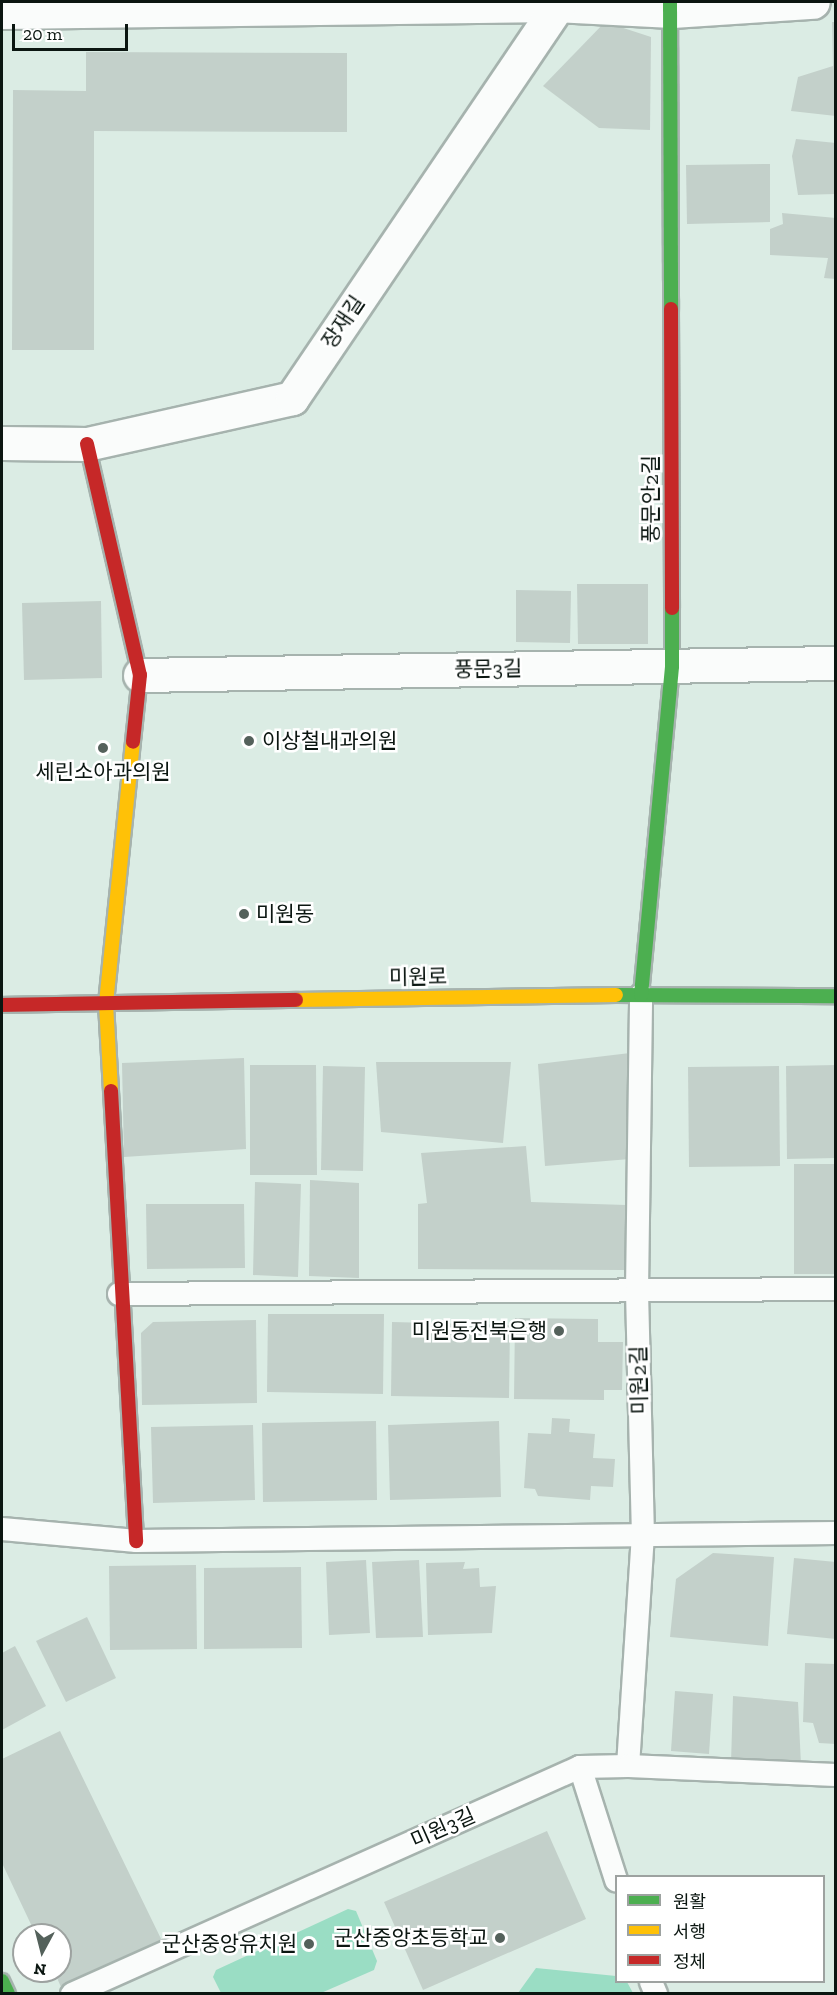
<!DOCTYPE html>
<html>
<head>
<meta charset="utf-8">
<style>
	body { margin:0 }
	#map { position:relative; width:837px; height:1995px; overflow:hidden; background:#dbece4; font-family:"Zilla Slab","Noto Sans KR",serif }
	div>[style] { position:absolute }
	.green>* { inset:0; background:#9addc4 }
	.building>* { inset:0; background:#c3d0ca }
	.roads { filter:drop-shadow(2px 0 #a6b3ae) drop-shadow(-2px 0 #a6b3ae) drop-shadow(0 2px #a6b3ae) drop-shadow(0 -2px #a6b3ae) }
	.lane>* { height:22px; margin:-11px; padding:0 11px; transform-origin:11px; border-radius:11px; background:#fafcfb }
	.street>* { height:33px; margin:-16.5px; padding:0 16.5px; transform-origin:16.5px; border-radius:16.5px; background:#fafcfb }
	.fast>* { height:14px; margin:-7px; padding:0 7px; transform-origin:7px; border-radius:7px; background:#4caf50 }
	.slow>* { height:14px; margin:-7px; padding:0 7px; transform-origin:7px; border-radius:7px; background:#ffc107 }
	.jam>* { height:14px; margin:-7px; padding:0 7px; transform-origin:7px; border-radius:7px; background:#c62828 }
	.dots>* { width:16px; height:16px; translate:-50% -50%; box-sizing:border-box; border:3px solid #fff; border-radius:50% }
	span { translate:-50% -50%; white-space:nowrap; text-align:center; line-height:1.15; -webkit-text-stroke:5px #fff; paint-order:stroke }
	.street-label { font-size:21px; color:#0b1611 }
	.poi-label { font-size:21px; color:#0b1611 }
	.left { translate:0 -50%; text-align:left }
	.right { translate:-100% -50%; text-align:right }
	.frame { position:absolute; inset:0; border:3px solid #0b1611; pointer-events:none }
	.legend { position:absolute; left:615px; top:1875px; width:210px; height:108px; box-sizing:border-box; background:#fff; border:2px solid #9da2a0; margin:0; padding:8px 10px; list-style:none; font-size:18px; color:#0b1611 }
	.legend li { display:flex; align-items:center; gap:12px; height:30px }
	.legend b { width:30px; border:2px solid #9da2a0 }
	.north { position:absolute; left:12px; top:1923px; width:60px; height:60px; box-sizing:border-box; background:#fff; border:2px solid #9da2a0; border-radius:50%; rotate:187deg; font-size:16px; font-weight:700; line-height:24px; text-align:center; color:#0b1611 }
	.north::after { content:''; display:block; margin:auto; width:21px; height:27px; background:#54615b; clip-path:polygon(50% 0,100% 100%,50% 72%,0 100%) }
	.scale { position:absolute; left:12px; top:24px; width:116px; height:27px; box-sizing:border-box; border:3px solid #0b1611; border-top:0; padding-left:8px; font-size:18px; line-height:21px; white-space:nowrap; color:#0b1611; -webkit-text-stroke:4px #fff; paint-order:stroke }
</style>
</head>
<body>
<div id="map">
	<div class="green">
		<div style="clip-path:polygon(348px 1909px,356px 1911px,377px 1961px,374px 1970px,321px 1993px,221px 1993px,213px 1977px,216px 1970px)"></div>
		<div style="clip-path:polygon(536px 1968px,616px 1976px,616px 1982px,627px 1982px,633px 1993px,518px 1993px)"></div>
	</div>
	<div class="building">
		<div style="clip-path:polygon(605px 22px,651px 37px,650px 130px,599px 128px,543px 86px)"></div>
		<div style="clip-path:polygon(832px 22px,836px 22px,836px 116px,791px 111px,798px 77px,833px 66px)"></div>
		<div style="clip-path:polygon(86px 52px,347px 53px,347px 132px,94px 131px,94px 350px,12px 350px,13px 90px,86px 91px)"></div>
		<div style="clip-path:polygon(796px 139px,836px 143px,836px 194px,798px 195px,792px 156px)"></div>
		<div style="clip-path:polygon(770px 164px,770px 222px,687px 224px,686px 165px)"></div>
		<div style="clip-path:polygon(782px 213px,836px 218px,836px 279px,824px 278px,828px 258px,770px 255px,770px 229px,783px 224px)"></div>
		<div style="clip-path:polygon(577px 584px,648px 584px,648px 644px,578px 644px)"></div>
		<div style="clip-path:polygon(516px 590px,571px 591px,570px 643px,516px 642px)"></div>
		<div style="clip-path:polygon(101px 601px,102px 678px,24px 680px,22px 603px)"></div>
		<div style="clip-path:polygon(630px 1053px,630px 1159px,545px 1166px,538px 1064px)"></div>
		<div style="clip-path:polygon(244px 1058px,246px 1149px,124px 1157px,122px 1063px)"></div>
		<div style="clip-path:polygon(376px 1062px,511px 1062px,503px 1143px,381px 1132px)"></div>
		<div style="clip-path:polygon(250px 1065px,316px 1065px,317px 1175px,250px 1175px)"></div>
		<div style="clip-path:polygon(836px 1065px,836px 1158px,787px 1159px,786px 1066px)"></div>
		<div style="clip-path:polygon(323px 1066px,365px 1067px,363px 1171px,321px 1170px)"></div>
		<div style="clip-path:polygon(779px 1066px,780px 1166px,689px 1167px,688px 1067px)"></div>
		<div style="clip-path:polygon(526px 1146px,531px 1202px,626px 1205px,625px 1270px,418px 1269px,418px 1204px,427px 1203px,421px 1153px)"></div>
		<div style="clip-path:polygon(794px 1164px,836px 1164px,836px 1274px,794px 1274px)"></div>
		<div style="clip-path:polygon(310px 1180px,359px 1183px,359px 1278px,309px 1276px)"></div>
		<div style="clip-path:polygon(255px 1182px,301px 1184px,298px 1277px,253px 1275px)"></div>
		<div style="clip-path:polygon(146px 1204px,244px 1204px,245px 1268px,147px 1269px)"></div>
		<div style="clip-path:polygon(268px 1314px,384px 1314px,383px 1394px,267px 1392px)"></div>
		<div style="clip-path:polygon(515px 1318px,598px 1319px,598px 1342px,623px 1342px,622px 1390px,604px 1390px,604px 1400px,514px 1399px)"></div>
		<div style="clip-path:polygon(256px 1320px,257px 1403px,142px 1405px,141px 1333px,153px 1322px)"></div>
		<div style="clip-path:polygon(392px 1322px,510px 1325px,509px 1398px,391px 1396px)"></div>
		<div style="clip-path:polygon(552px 1418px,570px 1419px,569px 1432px,595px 1434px,593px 1458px,615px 1459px,613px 1487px,591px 1486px,590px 1500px,538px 1496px,535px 1489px,524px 1488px,528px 1433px,551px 1434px)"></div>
		<div style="clip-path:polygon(376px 1421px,377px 1500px,263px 1502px,262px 1423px)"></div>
		<div style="clip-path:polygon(499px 1421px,501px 1497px,390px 1500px,388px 1425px)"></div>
		<div style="clip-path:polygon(253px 1425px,255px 1500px,153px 1503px,151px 1427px)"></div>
		<div style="clip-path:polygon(713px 1553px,774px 1557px,768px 1646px,670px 1637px,676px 1579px)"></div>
		<div style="clip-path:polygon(794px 1558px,836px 1562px,836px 1639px,787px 1634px)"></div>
		<div style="clip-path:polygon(366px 1560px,370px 1633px,329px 1635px,326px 1562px)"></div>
		<div style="clip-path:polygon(419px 1560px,423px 1637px,376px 1638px,372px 1562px)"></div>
		<div style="clip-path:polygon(465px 1562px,463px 1569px,479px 1568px,480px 1587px,496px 1586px,492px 1633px,428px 1635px,426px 1563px)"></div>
		<div style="clip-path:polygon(196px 1565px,197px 1649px,110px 1650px,109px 1566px)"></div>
		<div style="clip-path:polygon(301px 1567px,302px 1648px,204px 1649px,204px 1568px)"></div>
		<div style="clip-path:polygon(87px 1617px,116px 1678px,66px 1702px,36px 1641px)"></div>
		<div style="clip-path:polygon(15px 1646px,46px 1706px,2px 1730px,2px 1653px)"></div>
		<div style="clip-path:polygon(805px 1663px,836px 1664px,836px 1744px,819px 1743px,813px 1723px,803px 1722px)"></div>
		<div style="clip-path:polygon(675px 1691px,713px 1694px,709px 1754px,671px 1751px)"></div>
		<div style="clip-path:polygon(733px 1696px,798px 1702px,801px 1765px,731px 1763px)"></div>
		<div style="clip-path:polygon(60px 1731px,165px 1947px,64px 1994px,54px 1971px,60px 1971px,60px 1935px,36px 1935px,2px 1863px,2px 1759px)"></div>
		<div style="clip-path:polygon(547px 1831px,586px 1919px,423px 1990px,384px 1902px)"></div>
	</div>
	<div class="roads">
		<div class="lane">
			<div style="left:119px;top:1294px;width:717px;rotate:-0.4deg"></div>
			<div style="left:2px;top:1529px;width:135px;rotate:5.1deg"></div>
			<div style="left:136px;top:1541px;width:700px;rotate:-0.65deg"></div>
			<div style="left:628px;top:1766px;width:229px;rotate:-86.3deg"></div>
			<div style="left:643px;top:1537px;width:247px;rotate:-91.4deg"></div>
			<div style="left:637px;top:1290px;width:295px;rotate:-89.2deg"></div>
			<div style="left:580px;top:1767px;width:119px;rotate:72.3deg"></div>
			<div style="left:651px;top:1982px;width:13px;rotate:67deg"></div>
			<div style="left:72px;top:1994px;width:556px;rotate:-24.08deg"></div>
			<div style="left:580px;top:1767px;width:48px;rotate:-1.2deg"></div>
			<div style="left:628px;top:1766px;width:208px;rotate:2.5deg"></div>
		</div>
		<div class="street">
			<div style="left:2px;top:12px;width:553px;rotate:-0.73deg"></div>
			<div style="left:555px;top:5px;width:117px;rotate:2.9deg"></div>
			<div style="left:672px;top:11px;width:141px;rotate:-3.7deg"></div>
			<div style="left:2px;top:443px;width:85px;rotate:0.7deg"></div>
			<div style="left:87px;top:444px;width:210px;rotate:-12.6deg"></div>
			<div style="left:292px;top:398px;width:478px;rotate:-55.9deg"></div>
			<div style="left:140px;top:675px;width:696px;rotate:-0.99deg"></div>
		</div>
		<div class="fast">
			<div style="left:670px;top:2px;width:307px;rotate:89.8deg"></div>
			<div style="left:616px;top:995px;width:220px;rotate:0.3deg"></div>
			<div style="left:641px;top:995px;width:330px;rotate:-84.6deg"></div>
			<div style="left:672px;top:666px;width:58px;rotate:-90deg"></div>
			<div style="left:2px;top:1981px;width:14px;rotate:65deg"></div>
		</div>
		<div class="slow">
			<div style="left:296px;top:1000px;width:320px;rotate:-0.9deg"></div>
			<div style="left:111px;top:1091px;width:88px;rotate:-93.3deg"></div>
			<div style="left:106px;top:1003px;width:262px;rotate:-84.1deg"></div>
		</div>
		<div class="jam">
			<div style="left:671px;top:309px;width:299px;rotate:89.8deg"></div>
			<div style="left:87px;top:444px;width:237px;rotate:77.1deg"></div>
			<div style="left:140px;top:675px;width:67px;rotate:96deg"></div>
			<div style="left:2px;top:1005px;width:294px;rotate:-1deg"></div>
			<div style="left:111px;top:1091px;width:451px;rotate:86.8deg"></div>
		</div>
	</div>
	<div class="dots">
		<div style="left:249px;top:741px;background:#54615b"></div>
		<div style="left:103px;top:748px;background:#54615b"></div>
		<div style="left:244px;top:914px;background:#54615b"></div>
		<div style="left:559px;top:1331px;background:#54615b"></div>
		<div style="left:500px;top:1938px;background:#54615b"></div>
		<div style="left:309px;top:1944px;background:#54615b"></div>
	</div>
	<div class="street-label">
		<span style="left:343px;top:322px;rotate:-56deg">장재길</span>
		<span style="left:651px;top:499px;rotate:-90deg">풍문안2길</span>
		<span style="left:488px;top:669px;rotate:-1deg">풍문3길</span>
		<span style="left:418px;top:977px;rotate:-1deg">미원로</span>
		<span style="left:639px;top:1380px;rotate:-91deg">미원2길</span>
		<span style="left:443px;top:1828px;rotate:-24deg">미원3길</span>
	</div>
	<div class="poi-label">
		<span class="left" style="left:262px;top:741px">이상철내과의원</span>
		<span style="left:103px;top:772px">세린소아과의원</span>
		<span class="left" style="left:256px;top:914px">미원동</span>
		<span class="right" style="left:547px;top:1331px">미원동전북은행</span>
		<span class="right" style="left:488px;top:1938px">군산중앙초등학교</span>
		<span class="right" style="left:297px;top:1944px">군산중앙유치원</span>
	</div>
	<div class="frame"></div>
	<ul class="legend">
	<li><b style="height:8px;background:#4caf50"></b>원활</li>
	<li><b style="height:8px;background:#ffc107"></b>서행</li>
	<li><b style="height:8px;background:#c62828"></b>정체</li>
	</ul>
	<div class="north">N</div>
	<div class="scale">20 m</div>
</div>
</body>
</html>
